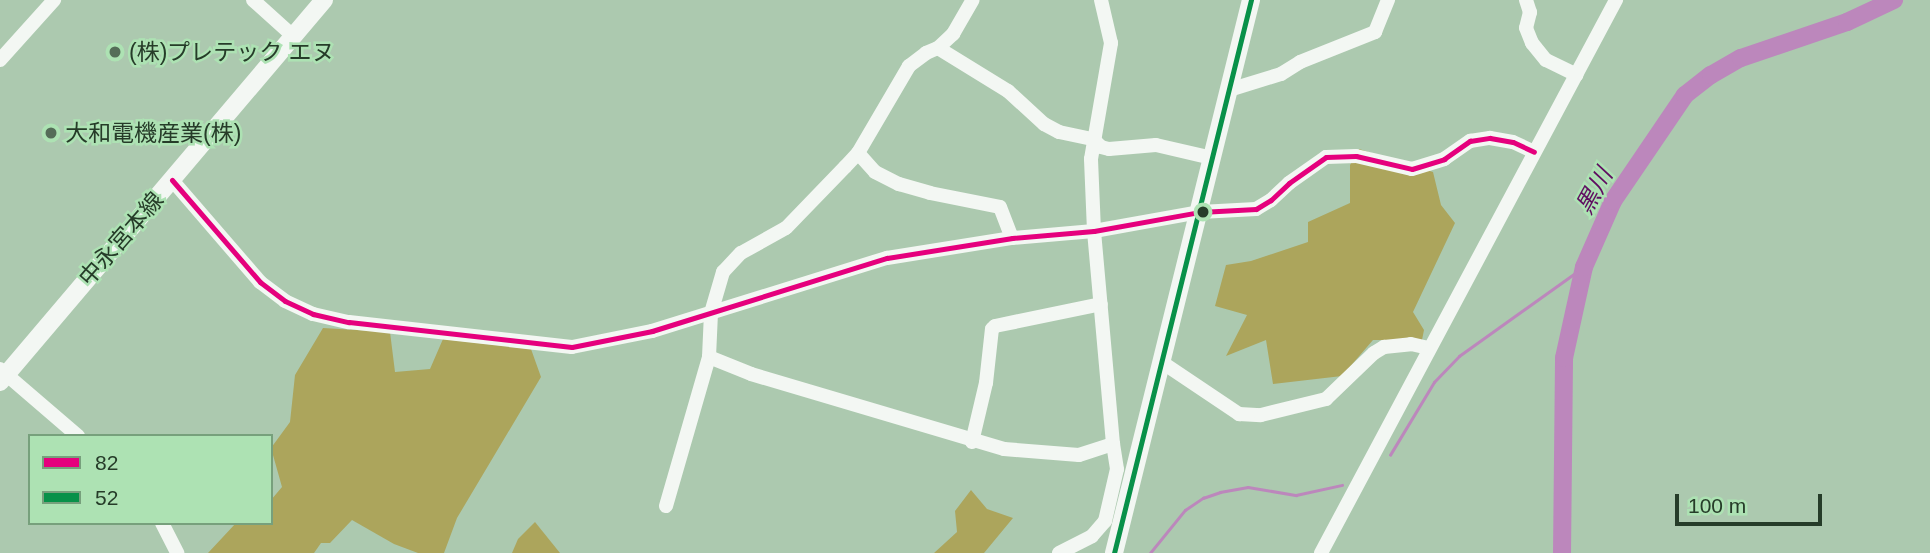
<!DOCTYPE html>
<html>
<head>
<meta charset="utf-8">
<style>
	body { margin:0 }
	#map { position:relative; width:1930px; height:553px; overflow:hidden; background:#acc9af; font-family:Arial,"Noto Sans JP",sans-serif }
	div>[style] { position:absolute }
	.forest>* { inset:0; background:#aca55c }
	.stream>* { height:2.5px; margin:-1.25px; padding:0 1.25px; transform-origin:1.25px; border-radius:1.25px; background:#bc87bc }
	.river>* { height:18px; margin:-9px; padding:0 9px; transform-origin:9px; border-radius:9px; background:#bc87bc }
	.minor>* { height:14px; margin:-7px; padding:0 7px; transform-origin:7px; border-radius:7px; background:#f3f7f3 }
	.major>* { height:18px; margin:-9px; padding:0 9px; transform-origin:9px; border-radius:9px; background:#f3f7f3 }
	.bus-1>* { height:5px; margin:-2.5px; padding:0 2.5px; transform-origin:2.5px; border-radius:2.5px; background:#e5007d }
	.bus-2>* { height:5px; margin:-2.5px; padding:0 2.5px; transform-origin:2.5px; border-radius:2.5px; background:#089149 }
	.dots>* { width:19px; height:19px; translate:-50% -50%; box-sizing:border-box; border:4px solid #ade2b3; border-radius:50% }
	span { translate:-50% -50%; white-space:nowrap; text-align:center; line-height:1.15; -webkit-text-stroke:5px #ade2b3; paint-order:stroke }
	.poi-label { font-size:23px; color:#263c29 }
	.left { translate:0 -50%; text-align:left }
	.street-label { font-size:23px; color:#263c29 }
	.water-label { font-size:24px; color:#600d61; font-style:italic }
	.legend { position:absolute; left:28px; top:434px; width:245px; height:91px; box-sizing:border-box; background:#ade2b3; border:2px solid #77a07c; margin:0; padding:9px 12px; list-style:none; font-size:21px; color:#263c29 }
	.legend li { display:flex; align-items:center; gap:14px; height:35px }
	.legend b { width:35px; border:2px solid #77a07c }
	.scale { position:absolute; left:1675px; top:494px; width:147px; height:32px; box-sizing:border-box; border:4px solid #263c29; border-top:0; padding-left:9px; font-size:21px; line-height:24px; white-space:nowrap; color:#263c29; -webkit-text-stroke:5px #ade2b3; paint-order:stroke }
</style>
</head>
<body>
<div id="map">
	<div class="forest">
		<div style="clip-path:polygon(1359px 149px,1433px 172px,1441px 205px,1455px 223px,1413px 312px,1424px 330px,1422px 340px,1373px 340px,1342px 376px,1273px 384px,1266px 340px,1226px 356px,1247px 315px,1215px 306px,1226px 265px,1251px 261px,1308px 242px,1308px 222px,1350px 203px,1350px 165px)"></div>
		<div style="clip-path:polygon(323px 328px,390px 332px,395px 372px,430px 369px,443px 339px,531px 349px,541px 377px,457px 518px,444px 553px,418px 553px,394px 544px,352px 520px,330px 543px,321px 543px,314px 553px,208px 553px,236px 523px,271px 523px,271px 500px,282px 487px,271px 448px,290px 422px,295px 375px)"></div>
		<div style="clip-path:polygon(971px 490px,987px 509px,1013px 518px,984px 553px,934px 553px,957px 532px,955px 511px)"></div>
		<div style="clip-path:polygon(535px 522px,560px 553px,512px 553px,518px 539px)"></div>
	</div>
	<div class="stream">
		<div style="left:1390px;top:455px;width:85px;rotate:-58.9deg"></div>
		<div style="left:1434px;top:382px;width:36px;rotate:-46deg"></div>
		<div style="left:1459px;top:356px;width:153px;rotate:-35.5deg"></div>
		<div style="left:1150px;top:553px;width:55px;rotate:-50.9deg"></div>
		<div style="left:1185px;top:510px;width:22px;rotate:-34deg"></div>
		<div style="left:1203px;top:498px;width:18px;rotate:-19deg"></div>
		<div style="left:1220px;top:492px;width:28px;rotate:-10deg"></div>
		<div style="left:1248px;top:487px;width:49px;rotate:9.5deg"></div>
		<div style="left:1296px;top:495px;width:47px;rotate:-12.3deg"></div>
	</div>
	<div class="river">
		<div style="left:1562px;top:553px;width:195px;rotate:-89.4deg"></div>
		<div style="left:1564px;top:358px;width:93px;rotate:-77.6deg"></div>
		<div style="left:1584px;top:267px;width:72px;rotate:-66.3deg"></div>
		<div style="left:1613px;top:201px;width:128px;rotate:-55.8deg"></div>
		<div style="left:1685px;top:95px;width:33px;rotate:-38deg"></div>
		<div style="left:1711px;top:75px;width:34px;rotate:-30deg"></div>
		<div style="left:1741px;top:58px;width:112px;rotate:-18.8deg"></div>
		<div style="left:1847px;top:22px;width:52px;rotate:-25.1deg"></div>
	</div>
	<div class="minor">
		<div style="left:253px;top:0;width:54px;rotate:42deg"></div>
		<div style="left:1526px;top:0;width:13px;rotate:72deg"></div>
		<div style="left:1530px;top:12px;width:16px;rotate:104deg"></div>
		<div style="left:1526px;top:28px;width:16px;rotate:68deg"></div>
		<div style="left:1532px;top:43px;width:22px;rotate:51deg"></div>
		<div style="left:1546px;top:60px;width:34px;rotate:26deg"></div>
		<div style="left:938px;top:48px;width:82px;rotate:31.6deg"></div>
		<div style="left:1008px;top:91px;width:49px;rotate:42.5deg"></div>
		<div style="left:1044px;top:124px;width:17px;rotate:28deg"></div>
		<div style="left:1059px;top:132px;width:35px;rotate:12deg"></div>
		<div style="left:1093px;top:139px;width:11px;rotate:45deg"></div>
		<div style="left:1101px;top:147px;width:8px;rotate:14deg"></div>
		<div style="left:1109px;top:149px;width:47px;rotate:-4.9deg"></div>
		<div style="left:1156px;top:145px;width:57px;rotate:13.1deg"></div>
		<div style="left:0;top:60px;width:81px;rotate:-48deg"></div>
		<div style="left:1229px;top:90px;width:54px;rotate:-17.1deg"></div>
		<div style="left:1281px;top:74px;width:22px;rotate:-32deg"></div>
		<div style="left:1300px;top:62px;width:81px;rotate:-21.8deg"></div>
		<div style="left:1375px;top:32px;width:35px;rotate:-68deg"></div>
		<div style="left:858px;top:153px;width:25px;rotate:48deg"></div>
		<div style="left:875px;top:172px;width:27px;rotate:27deg"></div>
		<div style="left:899px;top:184px;width:32px;rotate:16deg"></div>
		<div style="left:930px;top:193px;width:71px;rotate:11.3deg"></div>
		<div style="left:1000px;top:207px;width:33px;rotate:69deg"></div>
		<div style="left:172px;top:180px;width:135px;rotate:49.2deg"></div>
		<div style="left:260px;top:282px;width:31px;rotate:37deg"></div>
		<div style="left:285px;top:301px;width:31px;rotate:25deg"></div>
		<div style="left:313px;top:314px;width:37px;rotate:13deg"></div>
		<div style="left:349px;top:322px;width:224px;rotate:6.4deg"></div>
		<div style="left:572px;top:347px;width:82px;rotate:-11.3deg"></div>
		<div style="left:652px;top:331px;width:246px;rotate:-17.3deg"></div>
		<div style="left:887px;top:258px;width:127px;rotate:-9.1deg"></div>
		<div style="left:1012px;top:238px;width:82px;rotate:-4.9deg"></div>
		<div style="left:1094px;top:231px;width:108px;rotate:-10.2deg"></div>
		<div style="left:1200px;top:212px;width:56px;rotate:-3.1deg"></div>
		<div style="left:1256px;top:209px;width:17px;rotate:-31deg"></div>
		<div style="left:1271px;top:200px;width:25px;rotate:-43deg"></div>
		<div style="left:1289px;top:183px;width:45px;rotate:-35.1deg"></div>
		<div style="left:1326px;top:157px;width:30px;rotate:-2deg"></div>
		<div style="left:1356px;top:156px;width:57px;rotate:13.1deg"></div>
		<div style="left:1412px;top:169px;width:34px;rotate:-17deg"></div>
		<div style="left:1444px;top:159px;width:32px;rotate:-35deg"></div>
		<div style="left:1470px;top:141px;width:20px;rotate:-9deg"></div>
		<div style="left:1490px;top:138px;width:23px;rotate:10deg"></div>
		<div style="left:1513px;top:142px;width:23px;rotate:25deg"></div>
		<div style="left:709px;top:357px;width:45px;rotate:22deg"></div>
		<div style="left:751px;top:374px;width:264px;rotate:16.5deg"></div>
		<div style="left:1004px;top:449px;width:75px;rotate:4.6deg"></div>
		<div style="left:1079px;top:455px;width:36px;rotate:-18deg"></div>
		<div style="left:1113px;top:444px;width:214px;rotate:-95.1deg"></div>
		<div style="left:1094px;top:231px;width:72px;rotate:-92.4deg"></div>
		<div style="left:1091px;top:159px;width:118px;rotate:-80.2deg"></div>
		<div style="left:1111px;top:43px;width:44px;rotate:-103.1deg"></div>
		<div style="left:1163px;top:363px;width:92px;rotate:33.9deg"></div>
		<div style="left:1239px;top:414px;width:22px;rotate:3deg"></div>
		<div style="left:1261px;top:415px;width:67px;rotate:-13.8deg"></div>
		<div style="left:1326px;top:399px;width:66px;rotate:-43.8deg"></div>
		<div style="left:1374px;top:353px;width:12px;rotate:-31deg"></div>
		<div style="left:1384px;top:347px;width:27px;rotate:-6deg"></div>
		<div style="left:1411px;top:344px;width:18px;rotate:13deg"></div>
		<div style="left:0;top:369px;width:103px;rotate:40.7deg"></div>
		<div style="left:972px;top:442px;width:61px;rotate:-76.7deg"></div>
		<div style="left:986px;top:383px;width:54px;rotate:-83.7deg"></div>
		<div style="left:992px;top:329px;width:4px;rotate:-45deg"></div>
		<div style="left:995px;top:326px;width:108px;rotate:-11.7deg"></div>
		<div style="left:666px;top:506px;width:155px;rotate:-73.9deg"></div>
		<div style="left:709px;top:357px;width:44px;rotate:-87.4deg"></div>
		<div style="left:711px;top:313px;width:43px;rotate:-73.7deg"></div>
		<div style="left:723px;top:272px;width:26px;rotate:-47deg"></div>
		<div style="left:741px;top:253px;width:51px;rotate:-29.1deg"></div>
		<div style="left:786px;top:228px;width:85px;rotate:-46deg"></div>
		<div style="left:845px;top:167px;width:19px;rotate:-47deg"></div>
		<div style="left:858px;top:153px;width:101px;rotate:-59.6deg"></div>
		<div style="left:909px;top:66px;width:21px;rotate:-37deg"></div>
		<div style="left:926px;top:53px;width:13px;rotate:-23deg"></div>
		<div style="left:938px;top:48px;width:21px;rotate:-43deg"></div>
		<div style="left:953px;top:34px;width:39px;rotate:-60deg"></div>
		<div style="left:162px;top:523px;width:34px;rotate:63deg"></div>
		<div style="left:1059px;top:553px;width:37px;rotate:-27deg"></div>
		<div style="left:1092px;top:536px;width:20px;rotate:-49deg"></div>
		<div style="left:1105px;top:521px;width:53px;rotate:-77deg"></div>
		<div style="left:1117px;top:469px;width:25px;rotate:-99deg"></div>
		<div style="left:1321px;top:553px;width:627px;rotate:-61.92deg"></div>
	</div>
	<div class="major">
		<div style="left:0;top:382px;width:501px;rotate:-49.7deg"></div>
		<div style="left:1114px;top:553px;width:570px;rotate:-76.09deg"></div>
	</div>
	<div class="bus-1">
		<div style="left:172px;top:180px;width:135px;rotate:49.2deg"></div>
		<div style="left:260px;top:282px;width:31px;rotate:37deg"></div>
		<div style="left:285px;top:301px;width:31px;rotate:25deg"></div>
		<div style="left:313px;top:314px;width:37px;rotate:13deg"></div>
		<div style="left:349px;top:322px;width:224px;rotate:6.4deg"></div>
		<div style="left:572px;top:347px;width:82px;rotate:-11.3deg"></div>
		<div style="left:652px;top:331px;width:246px;rotate:-17.3deg"></div>
		<div style="left:887px;top:258px;width:127px;rotate:-9.1deg"></div>
		<div style="left:1012px;top:238px;width:82px;rotate:-4.9deg"></div>
		<div style="left:1094px;top:231px;width:108px;rotate:-10.2deg"></div>
		<div style="left:1200px;top:212px;width:56px;rotate:-3.1deg"></div>
		<div style="left:1256px;top:209px;width:17px;rotate:-31deg"></div>
		<div style="left:1271px;top:200px;width:25px;rotate:-43deg"></div>
		<div style="left:1289px;top:183px;width:45px;rotate:-35.1deg"></div>
		<div style="left:1326px;top:157px;width:30px;rotate:-2deg"></div>
		<div style="left:1356px;top:156px;width:57px;rotate:13.1deg"></div>
		<div style="left:1412px;top:169px;width:34px;rotate:-17deg"></div>
		<div style="left:1444px;top:159px;width:32px;rotate:-35deg"></div>
		<div style="left:1470px;top:141px;width:20px;rotate:-9deg"></div>
		<div style="left:1490px;top:138px;width:23px;rotate:10deg"></div>
		<div style="left:1513px;top:142px;width:23px;rotate:25deg"></div>
	</div>
	<div class="bus-2">
		<div style="left:1114px;top:553px;width:570px;rotate:-76.09deg"></div>
	</div>
	<div class="dots">
		<div style="left:115px;top:52px;background:#556d58"></div>
		<div style="left:51px;top:133px;background:#556d58"></div>
		<div style="left:1203px;top:212px;background:#263c29"></div>
	</div>
	<div class="poi-label">
		<span class="left" style="left:129px;top:52px">(株)プレテック エヌ</span>
		<span class="left" style="left:65px;top:133px">大和電機産業(株)</span>
	</div>
	<div class="street-label">
		<span style="left:121px;top:239px;rotate:-49deg">中永宮本線</span>
	</div>
	<div class="water-label">
		<span style="left:1594px;top:191px;rotate:-61deg">黒川</span>
	</div>
	<ul class="legend">
	<li><b style="height:9px;background:#e5007d"></b>82</li>
	<li><b style="height:9px;background:#089149"></b>52</li>
	</ul>
	<div class="scale">100 m</div>
</div>
</body>
</html>
